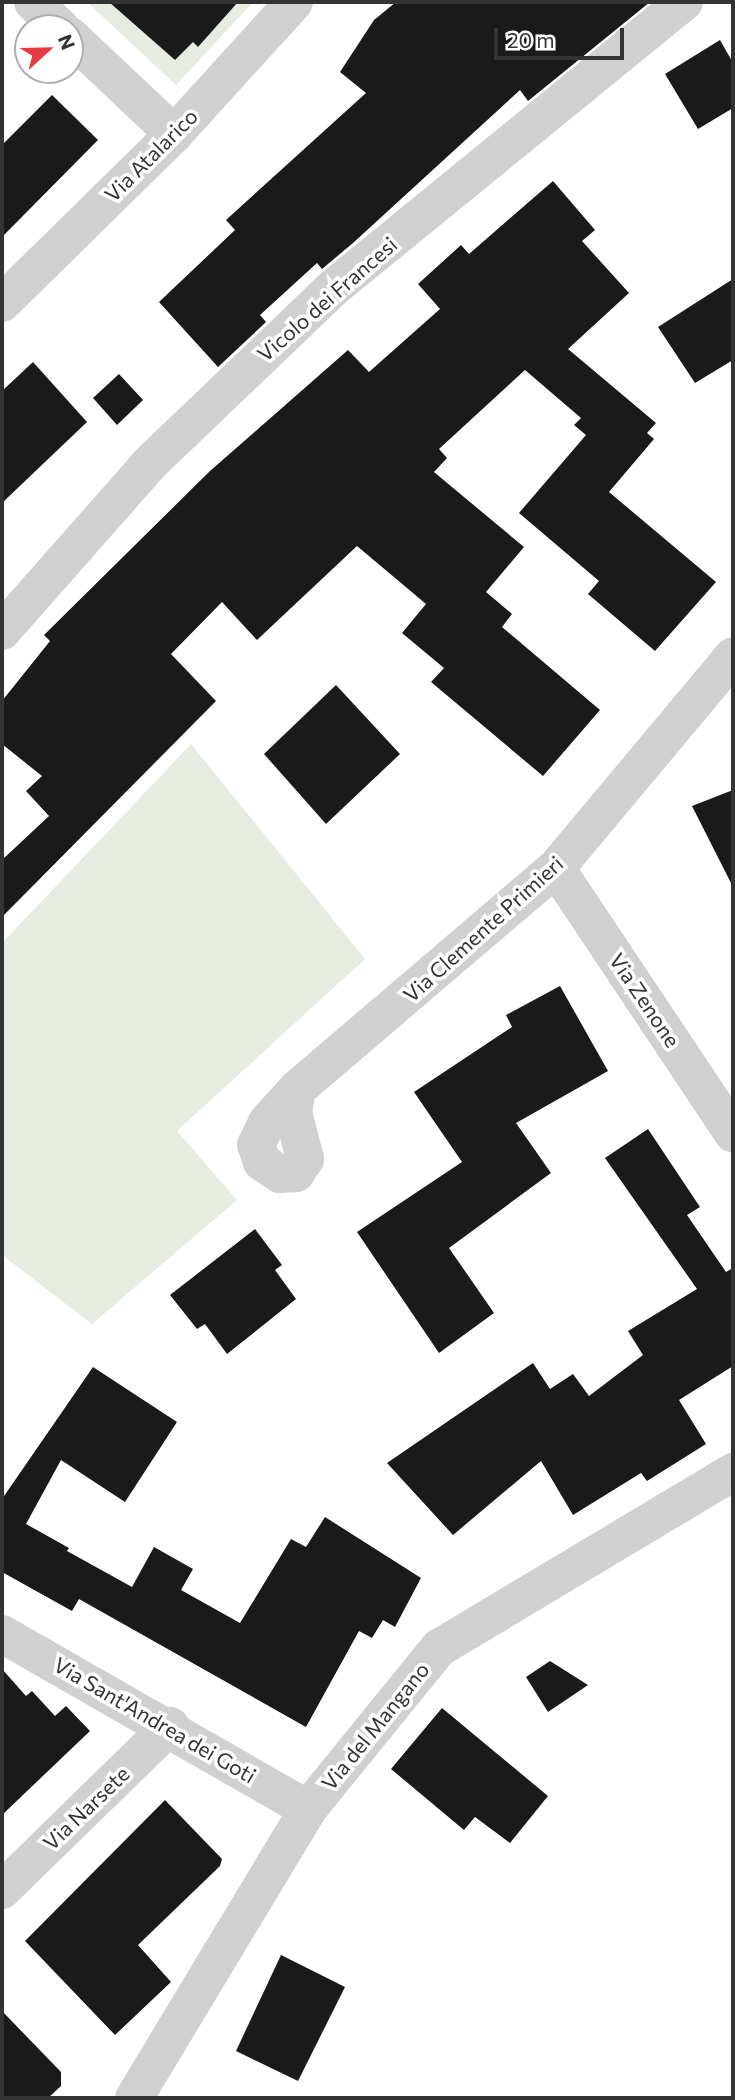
<!DOCTYPE html>
<html>
<head>
<meta charset="utf-8">
<style>
	body { margin:0 }
	#map { position:relative; width:735px; height:2100px; overflow:hidden; background:#fff; font-family:Commissioner,sans-serif }
	div>[style] { position:absolute }
	.green>* { inset:0; background:#e6ecdf }
	.building>* { inset:0; background:#1a1a1a }
	.minor>* { height:38px; margin:-19px; padding:0 19px; transform-origin:19px; border-radius:19px; background:#d0d0d0 }
	span { translate:-50% -50%; white-space:nowrap; text-align:center; line-height:1.15; -webkit-text-stroke:7px #fff; paint-order:stroke }
	.street-label { font-size:21px; color:#333 }
	.frame { position:absolute; inset:0; border:4px solid #333; pointer-events:none }
	.north { position:absolute; left:14px; top:14px; width:70px; height:70px; box-sizing:border-box; background:#fff; border:2px solid #adadad; border-radius:50%; rotate:68deg; font-size:19px; font-weight:700; line-height:28px; text-align:center; color:#333 }
	.north::after { content:''; display:block; margin:auto; width:24px; height:32px; background:#e63946; clip-path:polygon(50% 0,100% 100%,50% 72%,0 100%) }
	.scale { position:absolute; left:494px; top:28px; width:130px; height:32px; box-sizing:border-box; border:4px solid #333; border-top:0; padding-left:9px; font-size:21px; line-height:24px; white-space:nowrap; color:#333; -webkit-text-stroke:5px #fff; paint-order:stroke }
</style>
</head>
<body>
<div id="map">
	<div class="green">
		<div style="clip-path:polygon(87px 2px,253px 2px,176px 85px)"></div>
		<div style="clip-path:polygon(191px 744px,365px 959px,177px 1131px,237px 1200px,92px 1324px,2px 1255px,2px 943px)"></div>
	</div>
	<div class="building">
		<div style="clip-path:polygon(109px 2px,238px 2px,198px 47px,193px 42px,175px 60px)"></div>
		<div style="clip-path:polygon(396px 2px,650px 2px,528px 101px,520px 90px,353px 243px,322px 269px,317px 263px,260px 315px,266px 322px,218px 367px,159px 302px,235px 230px,226px 220px,366px 93px,340px 72px,374px 20px)"></div>
		<div style="clip-path:polygon(720px 40px,733px 63px,733px 108px,698px 129px,665px 74px)"></div>
		<div style="clip-path:polygon(52px 95px,98px 140px,2px 237px,2px 145px)"></div>
		<div style="clip-path:polygon(553px 181px,595px 230px,582px 241px,629px 293px,568px 349px,656px 423px,647px 433px,654px 439px,609px 492px,716px 582px,655px 651px,588px 594px,599px 581px,519px 513px,586px 435px,574px 425px,581px 418px,525px 370px,439px 449px,447px 458px,434px 472px,524px 547px,486px 592px,512px 614px,502px 627px,600px 710px,543px 776px,431px 682px,444px 668px,402px 633px,426px 604px,357px 546px,257px 640px,222px 602px,171px 654px,216px 701px,2px 917px,2px 860px,49px 816px,26px 791px,42px 776px,2px 744px,2px 701px,50px 641px,44px 635px,210px 471px,348px 350px,369px 372px,440px 309px,418px 284px,461px 245px,469px 254px)"></div>
		<div style="clip-path:polygon(733px 279px,733px 360px,695px 383px,658px 327px)"></div>
		<div style="clip-path:polygon(33px 362px,87px 422px,2px 503px,2px 391px)"></div>
		<div style="clip-path:polygon(119px 374px,143px 400px,117px 425px,93px 398px)"></div>
		<div style="clip-path:polygon(336px 685px,400px 754px,326px 824px,264px 754px)"></div>
		<div style="clip-path:polygon(733px 790px,733px 887px,692px 806px)"></div>
		<div style="clip-path:polygon(560px 986px,608px 1071px,516px 1123px,551px 1173px,449px 1248px,494px 1313px,439px 1353px,357px 1232px,462px 1162px,414px 1092px,512px 1027px,506px 1015px)"></div>
		<div style="clip-path:polygon(648px 1129px,700px 1207px,687px 1215px,726px 1272px,733px 1268px,733px 1366px,679px 1400px,706px 1444px,647px 1481px,641px 1473px,573px 1515px,541px 1461px,453px 1535px,387px 1463px,533px 1363px,550px 1389px,573px 1374px,589px 1396px,643px 1355px,628px 1331px,697px 1289px,605px 1158px)"></div>
		<div style="clip-path:polygon(255px 1229px,282px 1265px,275px 1270px,296px 1299px,227px 1354px,205px 1324px,197px 1329px,170px 1295px)"></div>
		<div style="clip-path:polygon(93px 1367px,177px 1422px,125px 1502px,61px 1460px,26px 1524px,69px 1548px,67px 1551px,132px 1587px,154px 1547px,193px 1569px,181px 1590px,240px 1623px,291px 1539px,306px 1547px,325px 1517px,421px 1578px,395px 1627px,383px 1620px,372px 1638px,359px 1631px,306px 1727px,79px 1599px,72px 1611px,2px 1572px,2px 1499px)"></div>
		<div style="clip-path:polygon(550px 1661px,588px 1685px,548px 1712px,526px 1677px)"></div>
		<div style="clip-path:polygon(2px 1669px,26px 1696px,32px 1691px,55px 1716px,66px 1706px,90px 1731px,2px 1815px)"></div>
		<div style="clip-path:polygon(442px 1708px,548px 1796px,510px 1843px,475px 1817px,464px 1830px,391px 1769px)"></div>
		<div style="clip-path:polygon(165px 1800px,222px 1859px,220px 1866px,138px 1945px,171px 1982px,115px 2035px,25px 1941px)"></div>
		<div style="clip-path:polygon(281px 1955px,345px 1987px,298px 2081px,236px 2051px)"></div>
		<div style="clip-path:polygon(2px 2011px,61px 2072px,61px 2086px,48px 2098px,2px 2098px)"></div>
	</div>
	<div class="minor">
		<div style="left:33px;top:2px;width:38px;rotate:43deg"></div>
		<div style="left:70px;top:36px;width:143px;rotate:43.3deg"></div>
		<div style="left:2px;top:303px;width:241px;rotate:-44.5deg"></div>
		<div style="left:174px;top:134px;width:178px;rotate:-47.7deg"></div>
		<div style="left:2px;top:631px;width:222px;rotate:-48.6deg"></div>
		<div style="left:149px;top:464px;width:255px;rotate:-43.7deg"></div>
		<div style="left:333px;top:288px;width:453px;rotate:-39.2deg"></div>
		<div style="left:556px;top:868px;width:319px;rotate:56.3deg"></div>
		<div style="left:297px;top:1089px;width:23px;rotate:100deg"></div>
		<div style="left:293px;top:1112px;width:49px;rotate:75.7deg"></div>
		<div style="left:305px;top:1159px;width:17px;rotate:123deg"></div>
		<div style="left:296px;top:1173px;width:16px;rotate:176deg"></div>
		<div style="left:280px;top:1174px;width:22px;rotate:-146deg"></div>
		<div style="left:262px;top:1162px;width:18px;rotate:-109deg"></div>
		<div style="left:256px;top:1145px;width:25px;rotate:-64deg"></div>
		<div style="left:267px;top:1122px;width:45px;rotate:-47.7deg"></div>
		<div style="left:297px;top:1089px;width:340px;rotate:-40.5deg"></div>
		<div style="left:556px;top:868px;width:276px;rotate:-50.1deg"></div>
		<div style="left:2px;top:1634px;width:353px;rotate:29.8deg"></div>
		<div style="left:2px;top:1890px;width:235px;rotate:-44.3deg"></div>
		<div style="left:134px;top:2098px;width:337px;rotate:-58.9deg"></div>
		<div style="left:308px;top:1809px;width:208px;rotate:-50.9deg"></div>
		<div style="left:439px;top:1648px;width:343px;rotate:-30.9deg"></div>
	</div>
	<div class="street-label">
		<span style="left:151px;top:155px;rotate:-45deg">Via Atalarico</span>
		<span style="left:327px;top:299px;rotate:-41deg">Vicolo dei Francesi</span>
		<span style="left:483px;top:929px;rotate:-42deg">Via Clemente Primieri</span>
		<span style="left:645px;top:1000px;rotate:56deg">Via Zenone</span>
		<span style="left:155px;top:1720px;rotate:30deg">Via Sant'Andrea dei Goti</span>
		<span style="left:375px;top:1726px;rotate:-51deg">Via del Mangano</span>
		<span style="left:86px;top:1808px;rotate:-44deg">Via Narsete</span>
	</div>
	<div class="frame"></div>
	<div class="north">N</div>
	<div class="scale">20 m</div>
</div>
</body>
</html>
